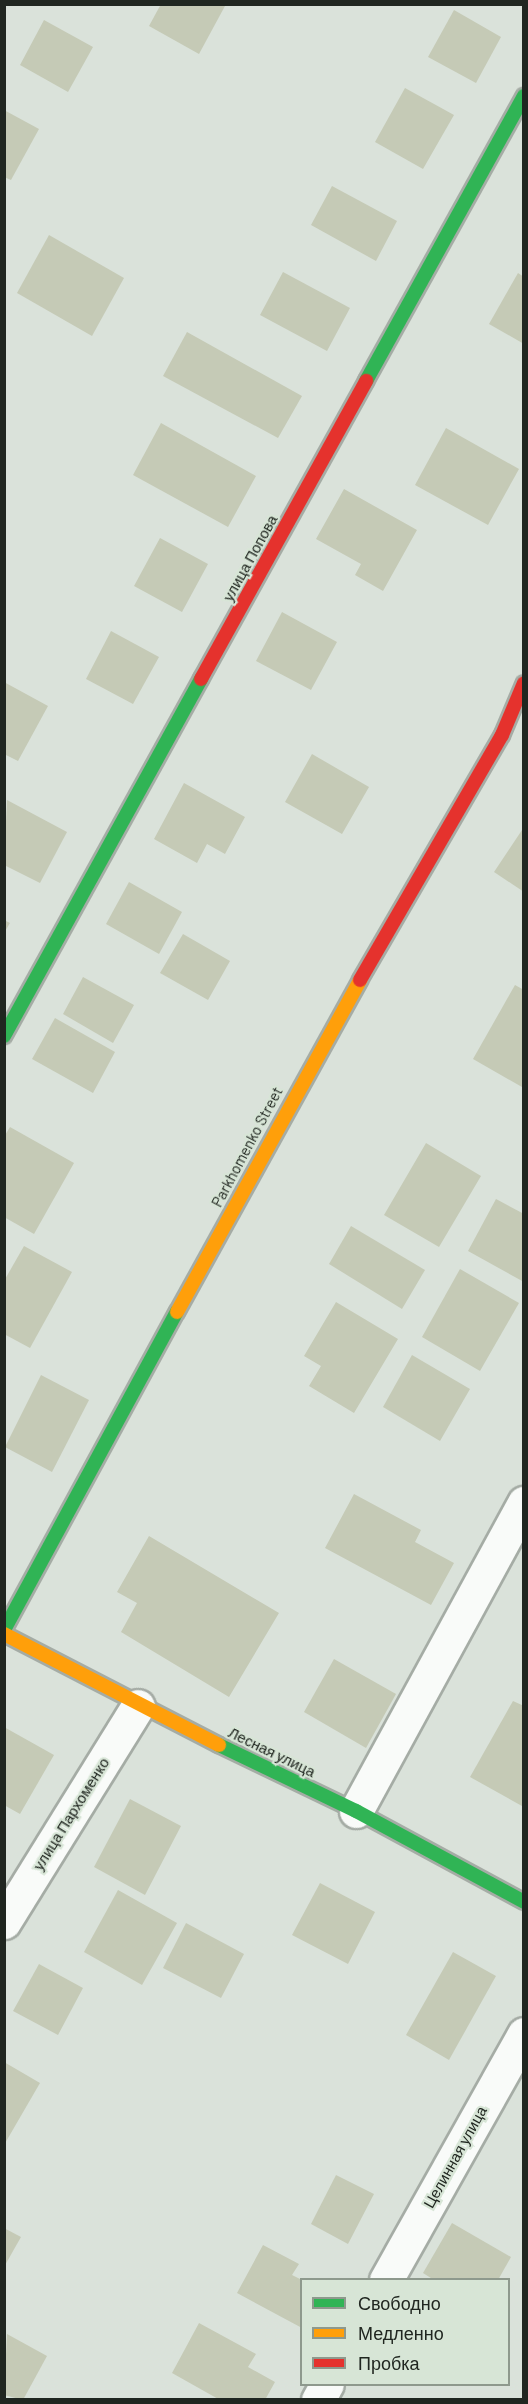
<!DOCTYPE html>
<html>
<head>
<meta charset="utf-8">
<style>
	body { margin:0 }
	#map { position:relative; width:528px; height:2404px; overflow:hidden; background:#dae2da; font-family:Barlow,sans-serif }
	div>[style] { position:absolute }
	.building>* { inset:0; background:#c5cab6 }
	.roads { filter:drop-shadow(2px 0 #a5aca5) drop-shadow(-2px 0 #a5aca5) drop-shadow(0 2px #a5aca5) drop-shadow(0 -2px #a5aca5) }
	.street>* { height:33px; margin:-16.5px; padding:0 16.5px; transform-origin:16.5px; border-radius:16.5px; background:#f9fbf9 }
	.fast>* { height:14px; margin:-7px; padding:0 7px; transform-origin:7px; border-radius:7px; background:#30b455 }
	.slow>* { height:14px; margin:-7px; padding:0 7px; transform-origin:7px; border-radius:7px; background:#ff9f0a }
	.jam>* { height:14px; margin:-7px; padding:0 7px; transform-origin:7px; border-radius:7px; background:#e5322d }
	span { translate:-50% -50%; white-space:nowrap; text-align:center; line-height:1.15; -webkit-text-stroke:4.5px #d7e5d6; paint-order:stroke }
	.street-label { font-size:15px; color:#202620 }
	.frame { position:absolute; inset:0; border:6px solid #202620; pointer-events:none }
	.legend { position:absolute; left:300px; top:2278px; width:210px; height:108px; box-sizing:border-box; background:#d7e5d6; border:2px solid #8e998d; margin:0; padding:8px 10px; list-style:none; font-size:18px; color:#202620 }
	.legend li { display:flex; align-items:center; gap:12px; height:30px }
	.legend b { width:30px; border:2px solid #8e998d }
</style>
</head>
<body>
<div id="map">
	<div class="building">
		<div style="clip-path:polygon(161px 4px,223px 4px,225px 6px,199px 54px,149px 26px)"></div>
		<div style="clip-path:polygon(454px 10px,501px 37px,476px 83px,428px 57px)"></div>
		<div style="clip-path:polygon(44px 20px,93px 47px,68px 92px,20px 65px)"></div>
		<div style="clip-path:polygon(405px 88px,454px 115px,423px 169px,375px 142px)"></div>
		<div style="clip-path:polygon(4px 110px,39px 129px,11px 180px,4px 177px)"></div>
		<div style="clip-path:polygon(332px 186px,397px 221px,376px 261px,311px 225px)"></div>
		<div style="clip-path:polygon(49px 235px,124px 278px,92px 336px,17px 293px)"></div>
		<div style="clip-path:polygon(283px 272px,350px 308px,327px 351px,260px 315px)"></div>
		<div style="clip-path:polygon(518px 273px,524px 277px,524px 344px,489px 324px)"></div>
		<div style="clip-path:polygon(187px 332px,302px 396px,278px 438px,163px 376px)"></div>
		<div style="clip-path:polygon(161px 423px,256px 476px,228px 527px,133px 475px)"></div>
		<div style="clip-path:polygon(446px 428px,519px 469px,488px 525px,415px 485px)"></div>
		<div style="clip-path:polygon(344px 489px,417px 530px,383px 591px,355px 575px,361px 564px,316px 539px)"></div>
		<div style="clip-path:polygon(160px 538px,208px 564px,182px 612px,134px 586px)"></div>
		<div style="clip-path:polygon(282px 612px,337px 642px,311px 690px,256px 661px)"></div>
		<div style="clip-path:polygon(111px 631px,159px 657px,133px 704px,86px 679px)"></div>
		<div style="clip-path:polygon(4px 682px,48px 706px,18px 761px,4px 754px)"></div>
		<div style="clip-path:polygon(312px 754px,369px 787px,342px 834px,285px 802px)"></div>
		<div style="clip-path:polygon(184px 783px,245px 817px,225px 854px,207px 844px,197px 863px,154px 839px)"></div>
		<div style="clip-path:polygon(7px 800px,67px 832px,40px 883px,4px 865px)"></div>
		<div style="clip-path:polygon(522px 830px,524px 831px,524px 892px,494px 872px)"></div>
		<div style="clip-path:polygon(129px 882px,182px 912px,159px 954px,106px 924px)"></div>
		<div style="clip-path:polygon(4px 920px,10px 923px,4px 933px)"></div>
		<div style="clip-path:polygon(183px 934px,230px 961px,208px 1000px,160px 973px)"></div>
		<div style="clip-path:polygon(83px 977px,134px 1005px,113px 1043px,63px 1014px)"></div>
		<div style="clip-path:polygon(515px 985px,524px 990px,522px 1087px,473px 1059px)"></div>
		<div style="clip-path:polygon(55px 1018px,115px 1052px,93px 1093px,32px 1059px)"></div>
		<div style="clip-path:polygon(10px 1127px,74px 1163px,34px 1234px,4px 1217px,4px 1137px)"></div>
		<div style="clip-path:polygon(426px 1143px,481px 1176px,439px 1247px,384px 1215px)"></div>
		<div style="clip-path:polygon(496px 1199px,524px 1214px,524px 1282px,468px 1251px)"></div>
		<div style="clip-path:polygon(351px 1226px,425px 1270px,402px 1309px,329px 1264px)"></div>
		<div style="clip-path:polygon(24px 1246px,72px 1272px,30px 1348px,4px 1334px,4px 1281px)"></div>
		<div style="clip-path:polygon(460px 1269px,519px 1303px,480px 1371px,422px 1337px)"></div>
		<div style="clip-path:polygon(336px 1302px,398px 1339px,354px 1413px,309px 1386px,321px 1366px,304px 1356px)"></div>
		<div style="clip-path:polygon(412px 1355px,470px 1389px,440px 1441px,383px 1407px)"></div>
		<div style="clip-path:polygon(41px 1375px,89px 1400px,52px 1472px,5px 1447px)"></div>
		<div style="clip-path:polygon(354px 1494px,421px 1530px,415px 1542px,454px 1563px,431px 1605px,325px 1548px)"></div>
		<div style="clip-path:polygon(149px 1536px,279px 1613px,229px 1697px,121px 1632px,137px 1603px,117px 1592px)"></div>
		<div style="clip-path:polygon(334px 1659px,396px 1694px,366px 1748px,304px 1712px)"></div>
		<div style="clip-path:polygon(513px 1701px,524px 1706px,522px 1806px,470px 1777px)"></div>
		<div style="clip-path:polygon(4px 1727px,54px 1755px,20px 1814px,4px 1805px)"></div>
		<div style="clip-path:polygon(130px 1799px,181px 1826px,145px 1895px,94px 1867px)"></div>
		<div style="clip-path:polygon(320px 1883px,375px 1912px,348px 1964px,292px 1935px)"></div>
		<div style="clip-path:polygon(118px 1890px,177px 1923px,142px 1985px,84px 1952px)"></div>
		<div style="clip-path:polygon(186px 1923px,244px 1954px,221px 1998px,163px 1968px)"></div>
		<div style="clip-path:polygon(453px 1952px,496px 1976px,449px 2060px,406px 2035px)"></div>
		<div style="clip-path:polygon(39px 1964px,83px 1988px,58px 2035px,13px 2011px)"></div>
		<div style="clip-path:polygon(4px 2062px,40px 2083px,4px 2145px)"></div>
		<div style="clip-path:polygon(336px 2175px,374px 2194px,348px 2244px,311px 2224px)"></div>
		<div style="clip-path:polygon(452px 2223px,511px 2257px,498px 2280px,434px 2280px,423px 2273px)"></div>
		<div style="clip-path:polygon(4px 2228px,21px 2237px,4px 2267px)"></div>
		<div style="clip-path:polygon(263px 2245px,299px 2264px,292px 2275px,302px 2280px,302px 2328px,237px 2293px)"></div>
		<div style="clip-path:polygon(199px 2323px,256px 2354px,248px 2367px,275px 2382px,265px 2400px,220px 2400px,172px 2373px)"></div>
		<div style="clip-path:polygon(7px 2334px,47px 2356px,23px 2400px,4px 2395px)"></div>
	</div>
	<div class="roads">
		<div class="street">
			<div style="left:356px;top:1811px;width:351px;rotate:-61.4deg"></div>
			<div style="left:4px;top:1922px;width:254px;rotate:-58.2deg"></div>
			<div style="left:386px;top:2280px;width:282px;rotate:-60.7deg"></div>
			<div style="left:318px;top:2400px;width:18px;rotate:-61deg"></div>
		</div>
		<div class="fast">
			<div style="left:366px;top:381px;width:326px;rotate:-61deg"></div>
			<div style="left:4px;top:1036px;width:408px;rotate:-61.1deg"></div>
			<div style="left:4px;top:1630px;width:362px;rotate:-61.5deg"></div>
			<div style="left:219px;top:1745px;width:152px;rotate:25.7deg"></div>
			<div style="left:356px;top:1811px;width:191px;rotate:28.4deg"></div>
		</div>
		<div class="slow">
			<div style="left:177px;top:1312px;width:379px;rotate:-61.1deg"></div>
			<div style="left:4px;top:1634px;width:242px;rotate:27.3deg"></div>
		</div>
		<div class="jam">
			<div style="left:201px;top:679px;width:341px;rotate:-61deg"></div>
			<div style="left:360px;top:980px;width:283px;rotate:-59.9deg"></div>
			<div style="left:502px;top:735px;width:56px;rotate:-67.1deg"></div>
		</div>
	</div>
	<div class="street-label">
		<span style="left:250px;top:558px;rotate:-61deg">улица Попова</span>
		<span style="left:247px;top:1147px;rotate:-62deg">Parkhomenko Street</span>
		<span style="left:272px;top:1752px;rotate:26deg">Лесная улица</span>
		<span style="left:71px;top:1814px;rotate:-58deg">улица Пархоменко</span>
		<span style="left:455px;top:2157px;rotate:-61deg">Целинная улица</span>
	</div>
	<div class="frame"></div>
	<ul class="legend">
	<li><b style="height:8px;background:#30b455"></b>Свободно</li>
	<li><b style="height:8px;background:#ff9f0a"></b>Медленно</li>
	<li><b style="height:8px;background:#e5322d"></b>Пробка</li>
	</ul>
</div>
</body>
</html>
